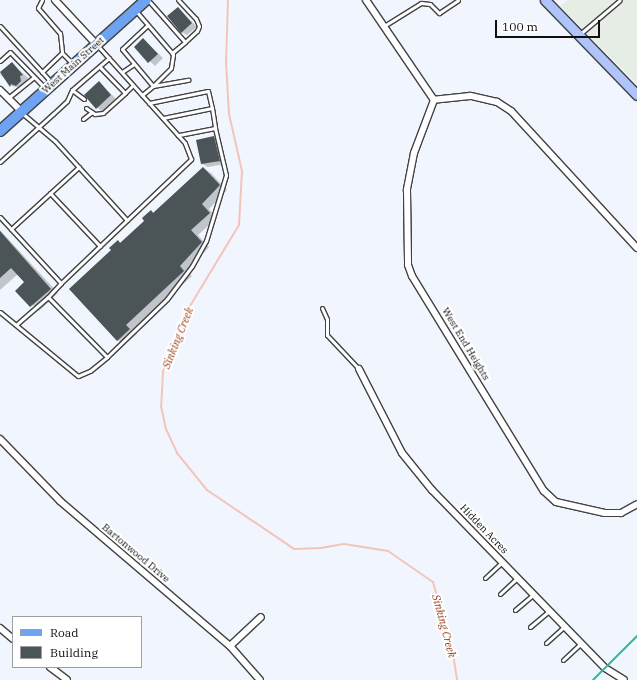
<!DOCTYPE html>
<html>
<head>
<meta charset="utf-8">
<style>
	body { margin:0 }
	#map { position:relative; width:637px; height:680px; overflow:hidden; background:#f1f6fe; font-family:"IBM Plex Serif",serif }
	div>[style] { position:absolute }
	.industrial>* { inset:0; background:#e6ede4 }
	.shadow>* { inset:0; background:#0003 }
	.stream>* { height:2px; margin:-1px; padding:0 1px; transform-origin:1px; border-radius:1px; background:#f3c5b8 }
	.building>* { inset:0; background:#4b5457 }
	.roads { filter:drop-shadow(1px 0 #424242) drop-shadow(-1px 0 #424242) drop-shadow(0 1px #424242) drop-shadow(0 -1px #424242) }
	.service>* { height:3px; margin:-1.5px; padding:0 1.5px; transform-origin:1.5px; border-radius:1.5px; background:#fff }
	.minor>* { height:6px; margin:-3px; padding:0 3px; transform-origin:3px; border-radius:3px; background:#fff }
	.secondary>* { height:9px; margin:-4.5px; padding:0 4.5px; transform-origin:4.5px; border-radius:4.5px; background:#afc4fb }
	.primary>* { height:10px; margin:-5px; padding:0 5px; transform-origin:5px; border-radius:5px; background:#6ea3f2 }
	.rail>* { height:2px; margin:-1px; padding:0 1px; transform-origin:1px; border-radius:1px; background:#2db99b }
	span { translate:-50% -50%; white-space:nowrap; text-align:center; line-height:1.15; -webkit-text-stroke:4px #fff; paint-order:stroke }
	.street-label { font-size:10px; color:#0f0f0f }
	.water-label { font-size:11px; color:#9b401d; font-style:italic }
	.legend { position:absolute; left:12px; top:616px; width:130px; height:52px; box-sizing:border-box; background:#fff; border:1px solid #9f9f9f; margin:0; padding:5px 7px; list-style:none; font-size:12px; color:#0f0f0f }
	.legend li { display:flex; align-items:center; gap:8px; height:20px }
	.legend b { width:20px; border:1px solid #9f9f9f }
	.scale { position:absolute; left:495px; top:20px; width:105px; height:18px; box-sizing:border-box; border:2px solid #0f0f0f; border-top:0; padding-left:5px; font-size:12px; line-height:14px; white-space:nowrap; color:#0f0f0f; -webkit-text-stroke:3px #fff; paint-order:stroke }
</style>
</head>
<body>
<div id="map">
	<div class="industrial">
		<div style="clip-path:polygon(568px 0,637px 0,637px 84px,560px 6px)"></div>
	</div>
	<div class="shadow">
		<div style="clip-path:polygon(178px 8px,197px 27px,187px 35px,181px 32px)"></div>
		<div style="clip-path:polygon(143px 39px,163px 58px,155px 66px,135px 47px)"></div>
		<div style="clip-path:polygon(12px 63px,28px 78px,22px 88px,11px 86px,0 74px)"></div>
		<div style="clip-path:polygon(99px 82px,116px 99px,102px 112px,85px 95px)"></div>
		<div style="clip-path:polygon(214px 137px,219px 140px,225px 164px,208px 167px,202px 164px)"></div>
		<div style="clip-path:polygon(203px 168px,211px 173px,227px 190px,209px 209px,217px 218px,198px 235px,209px 247px,187px 271px,192px 276px,133px 330px,137px 334px,125px 344px,117px 340px,113px 250px,118px 241px,121px 243px,146px 221px,151px 211px,154px 213px)"></div>
		<div style="clip-path:polygon(0 230px,58px 293px,39px 311px,17px 291px,26px 282px,18px 274px,0 290px)"></div>
	</div>
	<div class="stream">
		<div style="left:228px;top:0;width:62px;rotate:91.8deg"></div>
		<div style="left:226px;top:62px;width:52px;rotate:86.7deg"></div>
		<div style="left:229px;top:114px;width:58px;rotate:77.2deg"></div>
		<div style="left:242px;top:171px;width:54px;rotate:93.2deg"></div>
		<div style="left:239px;top:225px;width:104px;rotate:121.2deg"></div>
		<div style="left:185px;top:314px;width:28px;rotate:111deg"></div>
		<div style="left:175px;top:340px;width:34px;rotate:111deg"></div>
		<div style="left:163px;top:372px;width:34px;rotate:93deg"></div>
		<div style="left:161px;top:406px;width:24px;rotate:78deg"></div>
		<div style="left:166px;top:429px;width:26px;rotate:65deg"></div>
		<div style="left:177px;top:453px;width:48px;rotate:51deg"></div>
		<div style="left:207px;top:490px;width:105px;rotate:34.1deg"></div>
		<div style="left:294px;top:549px;width:27px;rotate:-2deg"></div>
		<div style="left:321px;top:548px;width:23px;rotate:-10deg"></div>
		<div style="left:344px;top:544px;width:45px;rotate:9deg"></div>
		<div style="left:388px;top:551px;width:55px;rotate:34.6deg"></div>
		<div style="left:433px;top:582px;width:75px;rotate:74.5deg"></div>
		<div style="left:453px;top:654px;width:26px;rotate:81deg"></div>
	</div>
	<div class="building">
		<div style="clip-path:polygon(178px 7px,192px 23px,181px 33px,167px 16px)"></div>
		<div style="clip-path:polygon(143px 38px,158px 54px,148px 63px,134px 47px)"></div>
		<div style="clip-path:polygon(12px 62px,23px 75px,20px 76px,21px 81px,16px 86px,11px 84px,10px 87px,0 72px)"></div>
		<div style="clip-path:polygon(99px 81px,111px 95px,96px 109px,84px 95px)"></div>
		<div style="clip-path:polygon(214px 136px,220px 161px,201px 164px,196px 140px)"></div>
		<div style="clip-path:polygon(203px 167px,220px 185px,202px 204px,210px 213px,191px 230px,202px 242px,180px 266px,184px 271px,126px 325px,130px 329px,117px 341px,69px 289px,111px 250px,109px 248px,118px 240px,120px 243px,144px 221px,142px 218px,151px 210px,153px 213px)"></div>
		<div style="clip-path:polygon(0 231px,51px 289px,30px 307px,15px 291px,24px 282px,11px 268px,0 278px)"></div>
	</div>
	<div class="roads">
		<div class="service">
			<div style="left:42px;top:0;width:9px;rotate:117deg"></div>
			<div style="left:38px;top:8px;width:33px;rotate:49deg"></div>
			<div style="left:60px;top:33px;width:20px;rotate:84deg"></div>
			<div style="left:148px;top:0;width:56px;rotate:48.6deg"></div>
			<div style="left:185px;top:42px;width:16px;rotate:-43deg"></div>
			<div style="left:197px;top:31px;width:5px;rotate:-68deg"></div>
			<div style="left:199px;top:26px;width:8px;rotate:-113deg"></div>
			<div style="left:196px;top:19px;width:26px;rotate:-133deg"></div>
			<div style="left:136px;top:11px;width:55px;rotate:49.4deg"></div>
			<div style="left:172px;top:53px;width:2px;rotate:63deg"></div>
			<div style="left:173px;top:55px;width:13px;rotate:99deg"></div>
			<div style="left:171px;top:68px;width:25px;rotate:135deg"></div>
			<div style="left:153px;top:86px;width:48px;rotate:-130deg"></div>
			<div style="left:122px;top:49px;width:35px;rotate:-43deg"></div>
			<div style="left:0;top:26px;width:62px;rotate:47.6deg"></div>
			<div style="left:384px;top:26px;width:44px;rotate:-31.9deg"></div>
			<div style="left:421px;top:3px;width:9px;rotate:6deg"></div>
			<div style="left:430px;top:4px;width:13px;rotate:45deg"></div>
			<div style="left:439px;top:13px;width:23px;rotate:-34deg"></div>
			<div style="left:580px;top:34px;width:52px;rotate:-40.4deg"></div>
			<div style="left:172px;top:53px;width:17px;rotate:-40deg"></div>
			<div style="left:0;top:61px;width:13px;rotate:-42deg"></div>
			<div style="left:10px;top:52px;width:50px;rotate:45.8deg"></div>
			<div style="left:122px;top:72px;width:14px;rotate:-34deg"></div>
			<div style="left:51px;top:82px;width:13px;rotate:-132deg"></div>
			<div style="left:42px;top:72px;width:28px;rotate:-44deg"></div>
			<div style="left:62px;top:53px;width:14px;rotate:45deg"></div>
			<div style="left:72px;top:90px;width:15px;rotate:37deg"></div>
			<div style="left:125px;top:93px;width:11px;rotate:-45deg"></div>
			<div style="left:142px;top:95px;width:14px;rotate:-39deg"></div>
			<div style="left:153px;top:86px;width:36px;rotate:-10deg"></div>
			<div style="left:8px;top:98px;width:33px;rotate:-39deg"></div>
			<div style="left:149px;top:103px;width:60px;rotate:-11.5deg"></div>
			<div style="left:208px;top:91px;width:17px;rotate:77deg"></div>
			<div style="left:86px;top:108px;width:11px;rotate:34deg"></div>
			<div style="left:95px;top:114px;width:8px;rotate:-7deg"></div>
			<div style="left:103px;top:113px;width:30px;rotate:-42deg"></div>
			<div style="left:125px;top:93px;width:36px;rotate:-134deg"></div>
			<div style="left:22px;top:113px;width:43px;rotate:40.3deg"></div>
			<div style="left:55px;top:141px;width:107px;rotate:47.7deg"></div>
			<div style="left:163px;top:118px;width:50px;rotate:-11.5deg"></div>
			<div style="left:212px;top:108px;width:20px;rotate:81deg"></div>
			<div style="left:215px;top:128px;width:38px;rotate:169deg"></div>
			<div style="left:83px;top:119px;width:11px;rotate:-38deg"></div>
			<div style="left:0;top:162px;width:72px;rotate:-42.2deg"></div>
			<div style="left:53px;top:114px;width:19px;rotate:-43deg"></div>
			<div style="left:67px;top:101px;width:12px;rotate:-66deg"></div>
			<div style="left:72px;top:90px;width:49px;rotate:-40.9deg"></div>
			<div style="left:50px;top:193px;width:73px;rotate:46.7deg"></div>
			<div style="left:0;top:217px;width:90px;rotate:47.3deg"></div>
			<div style="left:61px;top:283px;width:180px;rotate:-43.6deg"></div>
			<div style="left:191px;top:159px;width:17px;rotate:-111deg"></div>
			<div style="left:185px;top:143px;width:130px;rotate:-131.9deg"></div>
			<div style="left:11px;top:229px;width:92px;rotate:-42.4deg"></div>
			<div style="left:48px;top:297px;width:19px;rotate:-47deg"></div>
			<div style="left:322px;top:308px;width:12px;rotate:66deg"></div>
			<div style="left:327px;top:319px;width:16px;rotate:90deg"></div>
			<div style="left:327px;top:335px;width:47px;rotate:46.7deg"></div>
			<div style="left:0;top:312px;width:101px;rotate:39.4deg"></div>
			<div style="left:78px;top:376px;width:13px;rotate:-23deg"></div>
			<div style="left:90px;top:371px;width:22px;rotate:-39deg"></div>
			<div style="left:107px;top:357px;width:84px;rotate:-134.5deg"></div>
			<div style="left:48px;top:297px;width:41px;rotate:138.9deg"></div>
			<div style="left:107px;top:357px;width:83px;rotate:-44deg"></div>
			<div style="left:167px;top:299px;width:41px;rotate:-52.9deg"></div>
			<div style="left:192px;top:266px;width:29px;rotate:-61deg"></div>
			<div style="left:206px;top:241px;width:69px;rotate:-73.1deg"></div>
			<div style="left:226px;top:175px;width:48px;rotate:-103.2deg"></div>
			<div style="left:485px;top:578px;width:23px;rotate:-43deg"></div>
			<div style="left:500px;top:594px;width:23px;rotate:-43deg"></div>
			<div style="left:515px;top:610px;width:23px;rotate:-40deg"></div>
			<div style="left:530px;top:627px;width:25px;rotate:-40deg"></div>
			<div style="left:546px;top:643px;width:24px;rotate:-42deg"></div>
			<div style="left:563px;top:660px;width:23px;rotate:-43deg"></div>
		</div>
		<div class="minor">
			<div style="left:55px;top:0;width:60px;rotate:47deg"></div>
			<div style="left:366px;top:0;width:121px;rotate:55.8deg"></div>
			<div style="left:0;top:90px;width:30px;rotate:45deg"></div>
			<div style="left:637px;top:248px;width:186px;rotate:-132.6deg"></div>
			<div style="left:511px;top:111px;width:17px;rotate:-147deg"></div>
			<div style="left:497px;top:102px;width:28px;rotate:-167deg"></div>
			<div style="left:470px;top:96px;width:36px;rotate:174deg"></div>
			<div style="left:434px;top:100px;width:57px;rotate:110.7deg"></div>
			<div style="left:414px;top:153px;width:38px;rotate:101deg"></div>
			<div style="left:407px;top:190px;width:75px;rotate:89.2deg"></div>
			<div style="left:408px;top:265px;width:12px;rotate:70deg"></div>
			<div style="left:412px;top:276px;width:252px;rotate:58.5deg"></div>
			<div style="left:544px;top:491px;width:16px;rotate:43deg"></div>
			<div style="left:556px;top:502px;width:50px;rotate:12.7deg"></div>
			<div style="left:605px;top:513px;width:16px"></div>
			<div style="left:621px;top:513px;width:18px;rotate:-29deg"></div>
			<div style="left:359px;top:369px;width:94px;rotate:62.9deg"></div>
			<div style="left:402px;top:453px;width:48px;rotate:51deg"></div>
			<div style="left:432px;top:490px;width:248px;rotate:45.8deg"></div>
			<div style="left:605px;top:668px;width:22px;rotate:32deg"></div>
			<div style="left:0;top:439px;width:86px;rotate:45.9deg"></div>
			<div style="left:60px;top:501px;width:223px;rotate:40.5deg"></div>
			<div style="left:230px;top:646px;width:45px;rotate:48.6deg"></div>
			<div style="left:0;top:628px;width:17px;rotate:40deg"></div>
			<div style="left:230px;top:646px;width:42px;rotate:-43.1deg"></div>
			<div style="left:50px;top:667px;width:21px;rotate:37deg"></div>
		</div>
		<div class="secondary">
			<div style="left:545px;top:0;width:132px;rotate:45.9deg"></div>
		</div>
		<div class="primary">
			<div style="left:0;top:131px;width:196px;rotate:-41.9deg"></div>
		</div>
	</div>
	<div class="rail">
		<div style="left:593px;top:680px;width:62px;rotate:-45deg"></div>
	</div>
	<div class="street-label">
		<span style="left:73px;top:65px;rotate:-42deg">West Main Street</span>
		<span style="left:466px;top:344px;rotate:59deg">West End Heights</span>
		<span style="left:484px;top:529px;rotate:46deg">Hidden Acres</span>
		<span style="left:136px;top:553px;rotate:40deg">Bartonwood Drive</span>
	</div>
	<div class="water-label">
		<span style="left:178px;top:338px;rotate:-68deg">Sinking Creek</span>
		<span style="left:444px;top:626px;rotate:75deg">Sinking Creek</span>
	</div>
	<ul class="legend">
	<li><b style="height:5px;background:#6ea3f2"></b>Road</li>
	<li><b style="height:11px;background:#4b5457"></b>Building</li>
	</ul>
	<div class="scale">100 m</div>
</div>
</body>
</html>
